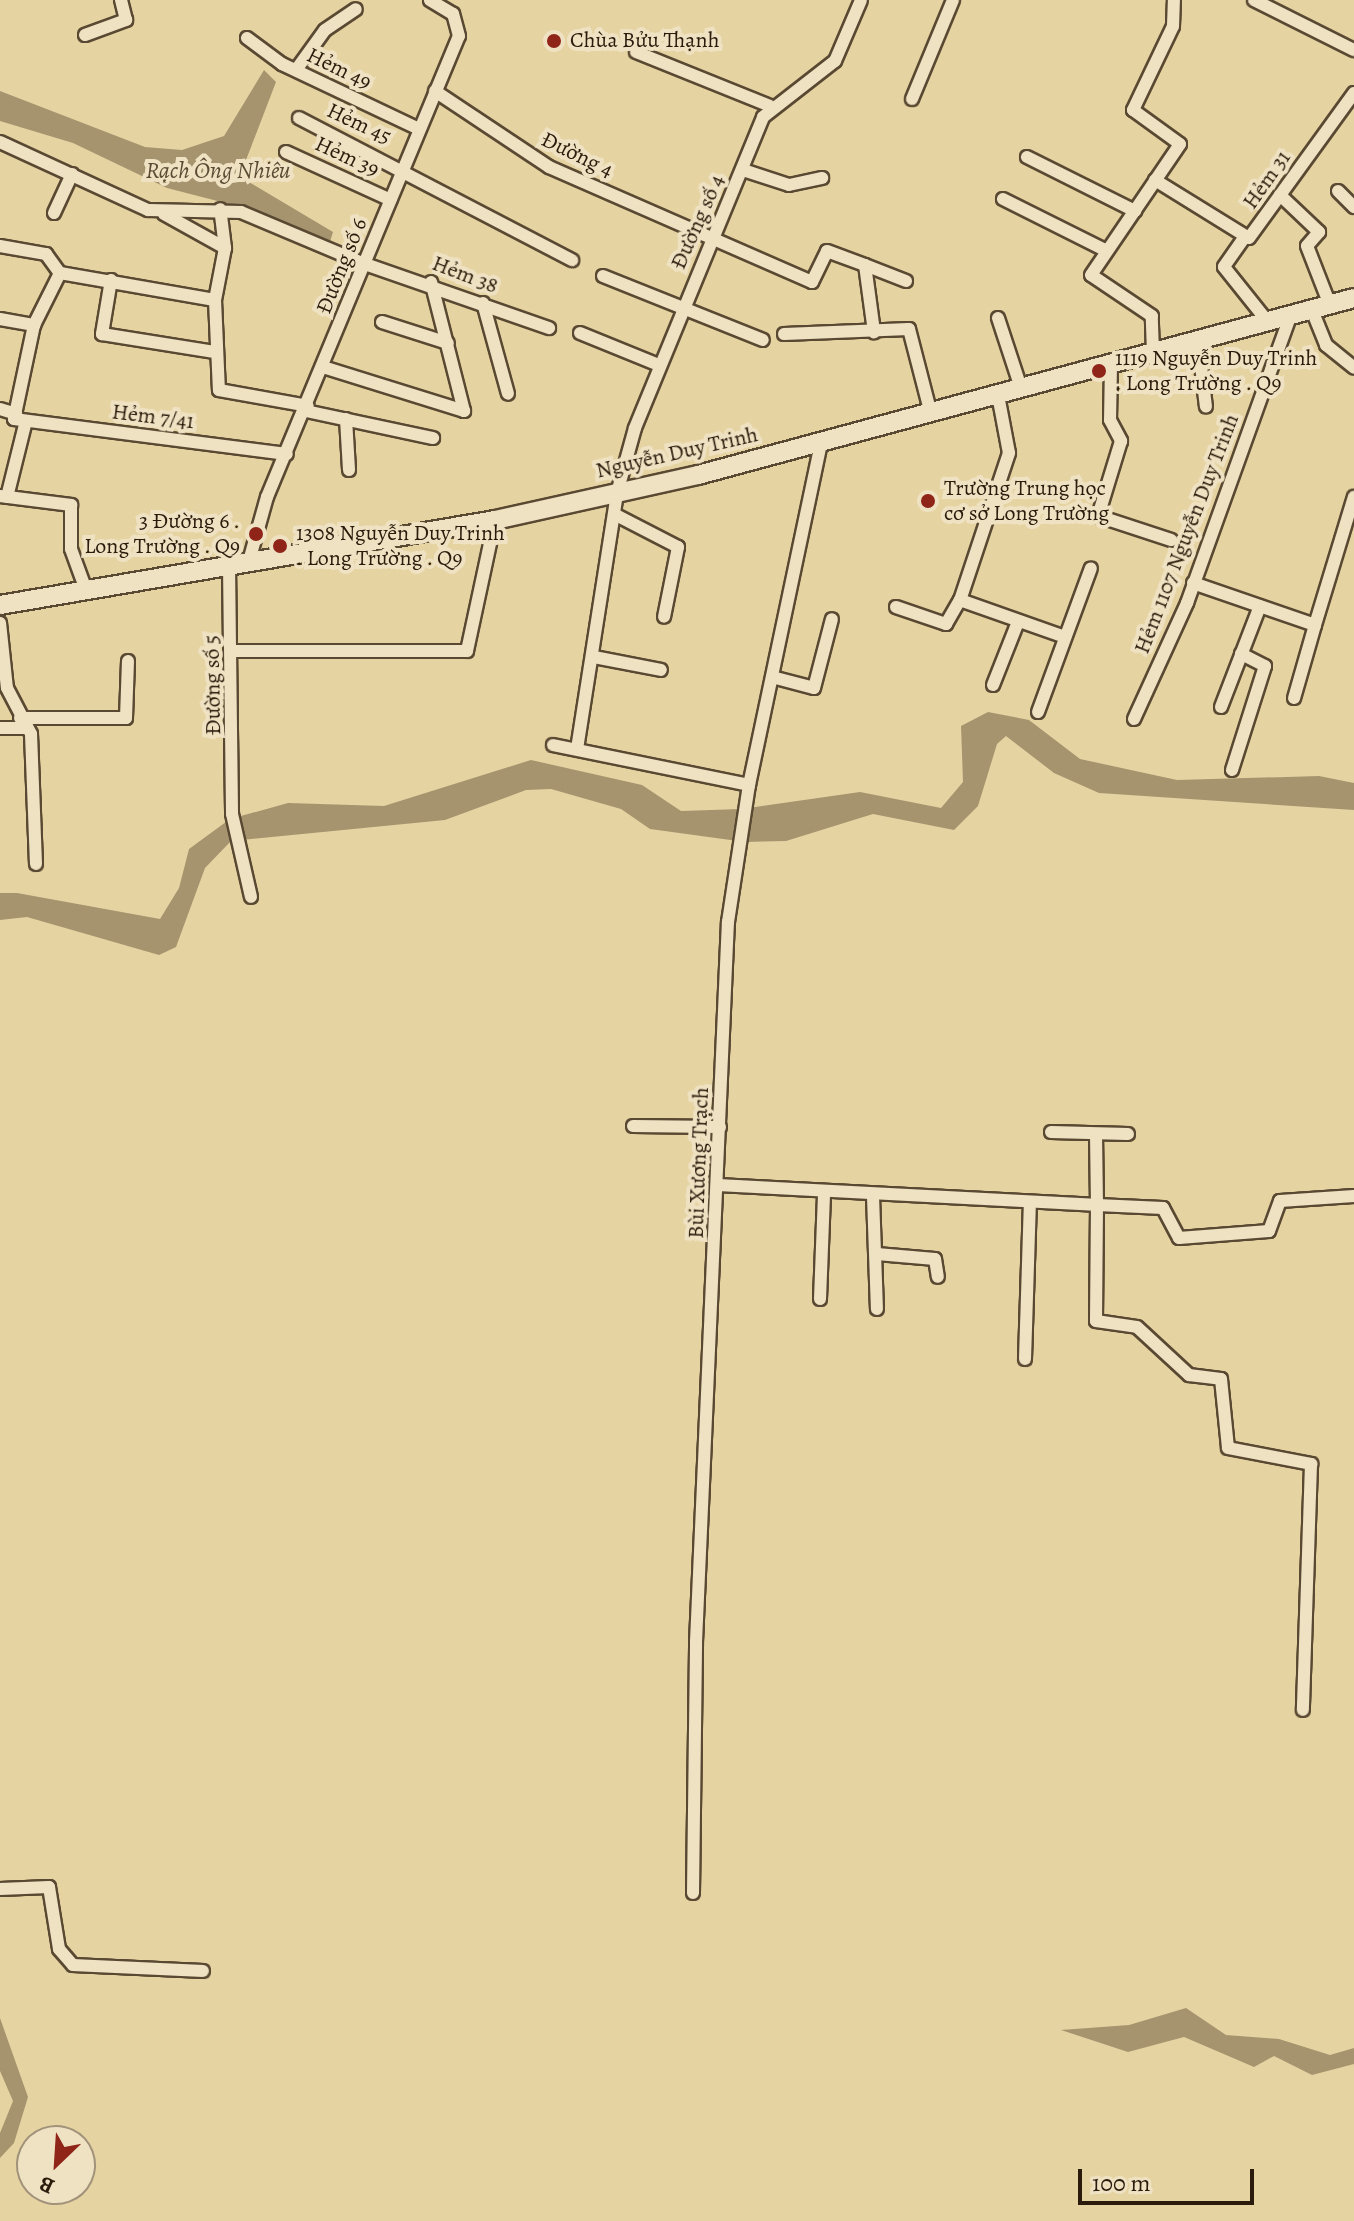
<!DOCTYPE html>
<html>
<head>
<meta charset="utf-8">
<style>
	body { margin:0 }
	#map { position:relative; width:1354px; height:2221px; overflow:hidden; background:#e6d3a2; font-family:Alegreya,serif }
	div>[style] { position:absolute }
	.water>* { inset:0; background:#a6946f }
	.roads { filter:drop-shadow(2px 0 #5a4932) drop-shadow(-2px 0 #5a4932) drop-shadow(0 2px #5a4932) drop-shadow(0 -2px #5a4932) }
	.minor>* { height:12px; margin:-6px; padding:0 6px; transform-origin:6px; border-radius:6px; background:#efe2c3 }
	.secondary>* { height:18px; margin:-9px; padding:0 9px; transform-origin:9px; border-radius:9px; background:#efe2c3 }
	.dots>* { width:22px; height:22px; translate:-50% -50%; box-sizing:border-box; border:4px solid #efe2c3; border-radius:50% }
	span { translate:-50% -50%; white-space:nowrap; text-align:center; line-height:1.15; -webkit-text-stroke:8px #efe2c3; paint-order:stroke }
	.poi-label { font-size:22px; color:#2b1b0c }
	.left { translate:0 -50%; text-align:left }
	.right { translate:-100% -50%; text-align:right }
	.street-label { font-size:22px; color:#2b1b0c }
	.water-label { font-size:24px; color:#5c4b34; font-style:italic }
	.north { position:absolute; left:16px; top:2125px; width:80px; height:80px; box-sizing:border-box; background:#efe2c3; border:2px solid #a1927a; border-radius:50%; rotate:205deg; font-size:22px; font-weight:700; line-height:32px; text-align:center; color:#2b1b0c }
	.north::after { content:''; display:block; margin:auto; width:28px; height:36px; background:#8f2418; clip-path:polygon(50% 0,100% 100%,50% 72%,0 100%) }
	.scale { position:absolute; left:1078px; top:2169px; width:176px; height:36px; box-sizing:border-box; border:4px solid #2b1b0c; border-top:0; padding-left:10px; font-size:24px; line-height:28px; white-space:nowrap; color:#2b1b0c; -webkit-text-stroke:6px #efe2c3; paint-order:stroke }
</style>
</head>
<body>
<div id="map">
	<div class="water">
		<div style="clip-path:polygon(264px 70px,276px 82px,246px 160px,249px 182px,333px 232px,329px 245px,229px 204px,167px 188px,73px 143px,0 121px,0 91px,145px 147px,182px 150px,224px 136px)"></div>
		<div style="clip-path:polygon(988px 712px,1029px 720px,1080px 759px,1177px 780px,1319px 776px,1354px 783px,1354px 810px,1099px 793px,1054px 773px,1006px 736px,997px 744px,978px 806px,954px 830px,873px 814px,786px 841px,745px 842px,650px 829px,621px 809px,551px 789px,526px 790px,445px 820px,231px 841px,205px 868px,176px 947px,159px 955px,27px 917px,0 920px,0 893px,17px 893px,160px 919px,179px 888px,189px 849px,230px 819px,288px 803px,384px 806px,531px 760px,642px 785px,681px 811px,741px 809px,860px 792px,941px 808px,963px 782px,961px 726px)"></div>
		<div style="clip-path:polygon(1186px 2008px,1226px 2035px,1279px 2039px,1330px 2055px,1354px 2048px,1354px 2064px,1312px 2075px,1274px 2056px,1254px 2067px,1184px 2037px,1128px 2052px,1061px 2030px,1129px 2025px)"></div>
		<div style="clip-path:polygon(0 2018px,28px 2097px,14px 2143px,0 2158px,0 2133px,13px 2101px,0 2071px)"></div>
	</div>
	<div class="roads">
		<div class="minor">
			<div style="left:1254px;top:0;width:112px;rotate:26.6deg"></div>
			<div style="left:85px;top:35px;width:44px;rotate:-20.1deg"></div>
			<div style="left:126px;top:20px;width:21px;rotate:-104deg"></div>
			<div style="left:247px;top:38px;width:44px;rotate:36.6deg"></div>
			<div style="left:282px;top:64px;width:152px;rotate:25.4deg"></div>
			<div style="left:636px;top:52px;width:144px;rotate:21.9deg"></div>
			<div style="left:296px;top:70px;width:49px;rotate:-54.1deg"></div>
			<div style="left:325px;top:30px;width:37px;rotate:-34deg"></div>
			<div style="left:435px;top:91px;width:137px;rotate:33.7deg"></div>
			<div style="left:549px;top:167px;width:287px;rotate:23.6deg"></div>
			<div style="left:812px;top:282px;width:34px;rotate:-64deg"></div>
			<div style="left:827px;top:251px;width:40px;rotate:20.2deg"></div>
			<div style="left:865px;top:265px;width:68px;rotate:82.3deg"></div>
			<div style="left:912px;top:99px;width:107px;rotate:-67.5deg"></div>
			<div style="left:299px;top:118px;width:308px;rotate:27.5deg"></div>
			<div style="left:0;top:142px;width:163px;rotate:24.7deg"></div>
			<div style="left:148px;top:210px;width:93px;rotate:1.2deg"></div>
			<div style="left:241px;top:212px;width:134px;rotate:22.8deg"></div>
			<div style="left:365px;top:264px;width:195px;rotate:19.2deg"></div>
			<div style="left:286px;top:152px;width:115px;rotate:24.6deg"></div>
			<div style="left:1027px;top:157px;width:121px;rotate:26.6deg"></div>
			<div style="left:743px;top:170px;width:48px;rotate:18.1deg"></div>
			<div style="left:789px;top:185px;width:34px;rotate:-12deg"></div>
			<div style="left:1155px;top:180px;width:110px;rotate:31.7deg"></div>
			<div style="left:1249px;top:238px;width:179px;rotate:-54.1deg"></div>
			<div style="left:1338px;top:191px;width:23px;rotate:45deg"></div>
			<div style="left:1280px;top:195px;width:54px;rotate:43.5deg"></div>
			<div style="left:1319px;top:232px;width:18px;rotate:131deg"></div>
			<div style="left:1307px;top:246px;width:63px;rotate:68.7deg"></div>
			<div style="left:1003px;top:199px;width:116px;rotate:26.6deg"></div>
			<div style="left:54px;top:213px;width:43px;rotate:-65.2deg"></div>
			<div style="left:164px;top:214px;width:70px;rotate:29.1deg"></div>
			<div style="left:225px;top:248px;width:39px;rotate:-97deg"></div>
			<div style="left:1244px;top:238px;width:35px;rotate:125deg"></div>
			<div style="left:1224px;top:267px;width:70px;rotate:51.3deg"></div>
			<div style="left:0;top:246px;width:47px;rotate:9.9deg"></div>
			<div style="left:46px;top:254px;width:24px;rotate:54deg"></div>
			<div style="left:60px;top:273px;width:157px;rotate:9.9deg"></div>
			<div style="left:215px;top:300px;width:90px;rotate:87.5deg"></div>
			<div style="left:219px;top:390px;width:90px;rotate:10.2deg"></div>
			<div style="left:865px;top:265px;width:44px;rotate:21.3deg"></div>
			<div style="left:603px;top:276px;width:172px;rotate:21.8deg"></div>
			<div style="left:111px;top:280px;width:55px;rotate:99.5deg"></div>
			<div style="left:102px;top:334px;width:114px;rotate:9.1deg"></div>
			<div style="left:215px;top:300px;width:53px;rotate:-79.1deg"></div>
			<div style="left:483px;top:303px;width:94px;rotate:74.6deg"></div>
			<div style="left:1312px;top:310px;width:38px;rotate:68deg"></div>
			<div style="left:1326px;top:345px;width:36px;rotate:39deg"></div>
			<div style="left:998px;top:318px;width:74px;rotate:71.8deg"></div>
			<div style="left:0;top:319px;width:35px;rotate:10deg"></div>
			<div style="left:34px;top:325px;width:58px;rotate:-63.4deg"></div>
			<div style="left:382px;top:322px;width:69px;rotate:17.7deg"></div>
			<div style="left:34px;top:325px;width:96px;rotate:102deg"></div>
			<div style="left:14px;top:419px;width:275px;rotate:7.3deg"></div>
			<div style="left:580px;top:333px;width:85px;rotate:22.1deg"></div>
			<div style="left:784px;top:334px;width:125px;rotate:-2.3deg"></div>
			<div style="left:909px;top:329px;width:88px;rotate:75.5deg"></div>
			<div style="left:1198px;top:341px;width:66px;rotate:83.1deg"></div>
			<div style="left:1153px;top:353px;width:37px;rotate:-92deg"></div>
			<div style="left:1152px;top:316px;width:73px;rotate:-146.1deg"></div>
			<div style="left:1091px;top:275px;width:158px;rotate:-55.8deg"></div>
			<div style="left:1180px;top:144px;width:58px;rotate:-144.1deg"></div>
			<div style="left:1133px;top:110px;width:93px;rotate:-64.5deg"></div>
			<div style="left:1173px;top:26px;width:26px;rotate:-88deg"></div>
			<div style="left:1111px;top:364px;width:56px;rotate:91deg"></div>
			<div style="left:1110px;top:420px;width:24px;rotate:62deg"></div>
			<div style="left:1121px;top:441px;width:78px;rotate:107deg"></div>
			<div style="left:1098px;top:516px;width:77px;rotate:18.2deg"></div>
			<div style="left:323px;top:367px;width:148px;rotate:17.3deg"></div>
			<div style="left:464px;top:411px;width:133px;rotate:-104.3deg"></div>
			<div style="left:998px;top:395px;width:59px;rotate:79.3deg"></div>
			<div style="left:1009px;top:453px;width:155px;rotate:108.4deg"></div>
			<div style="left:960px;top:600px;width:111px;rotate:19.4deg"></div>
			<div style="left:0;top:409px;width:17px;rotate:17deg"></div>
			<div style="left:306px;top:411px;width:130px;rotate:12deg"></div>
			<div style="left:346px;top:419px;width:51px;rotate:86.6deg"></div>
			<div style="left:0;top:496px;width:72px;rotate:7.2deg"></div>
			<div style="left:71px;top:505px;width:44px;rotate:90deg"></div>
			<div style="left:71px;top:549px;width:44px;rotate:69.9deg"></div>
			<div style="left:7px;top:497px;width:78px;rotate:-76deg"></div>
			<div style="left:614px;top:514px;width:72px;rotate:27.3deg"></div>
			<div style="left:678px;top:547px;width:71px;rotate:101.3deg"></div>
			<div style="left:249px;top:561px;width:66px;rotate:-74.3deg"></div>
			<div style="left:267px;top:497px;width:499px;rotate:-67.4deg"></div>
			<div style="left:459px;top:36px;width:23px;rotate:-105deg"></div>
			<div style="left:453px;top:14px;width:27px;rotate:-149deg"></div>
			<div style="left:229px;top:565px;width:249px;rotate:89.3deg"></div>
			<div style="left:232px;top:814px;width:85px;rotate:77.1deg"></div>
			<div style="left:1193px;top:583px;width:129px;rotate:19deg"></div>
			<div style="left:1315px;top:625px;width:76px;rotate:106deg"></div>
			<div style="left:896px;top:607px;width:53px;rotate:18.8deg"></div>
			<div style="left:946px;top:624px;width:28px;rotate:-60deg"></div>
			<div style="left:0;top:623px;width:65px;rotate:83.9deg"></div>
			<div style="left:7px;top:688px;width:52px;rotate:62.4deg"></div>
			<div style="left:31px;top:734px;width:130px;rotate:87.8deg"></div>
			<div style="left:1315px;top:625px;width:134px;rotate:-73.1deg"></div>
			<div style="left:234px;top:651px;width:233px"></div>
			<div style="left:467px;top:651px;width:134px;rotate:-77.9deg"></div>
			<div style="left:594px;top:657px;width:68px;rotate:11deg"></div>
			<div style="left:772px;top:677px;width:43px;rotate:14.7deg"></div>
			<div style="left:814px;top:688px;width:71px;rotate:-75.4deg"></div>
			<div style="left:993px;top:685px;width:68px;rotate:-68.4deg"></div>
			<div style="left:1221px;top:707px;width:108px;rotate:-68.9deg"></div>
			<div style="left:1038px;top:712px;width:153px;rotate:-69.8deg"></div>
			<div style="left:20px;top:718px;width:106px"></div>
			<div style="left:126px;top:718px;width:57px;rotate:-88deg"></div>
			<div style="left:1134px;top:719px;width:128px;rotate:-65.4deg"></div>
			<div style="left:1187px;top:603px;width:304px;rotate:-70.2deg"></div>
			<div style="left:0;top:728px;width:27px"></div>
			<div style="left:553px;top:745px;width:200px;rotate:11.5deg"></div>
			<div style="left:577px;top:749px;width:259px;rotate:-81.1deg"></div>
			<div style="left:617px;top:493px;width:67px;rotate:-74.5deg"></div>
			<div style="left:635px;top:428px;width:336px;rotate:-67.6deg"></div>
			<div style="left:763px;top:117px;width:91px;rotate:-37.9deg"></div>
			<div style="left:835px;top:61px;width:66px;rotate:-66.9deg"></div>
			<div style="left:1232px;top:770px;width:109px;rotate:-72.4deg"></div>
			<div style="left:1265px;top:666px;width:27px;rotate:-153deg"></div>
			<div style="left:633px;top:1126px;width:87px;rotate:0.7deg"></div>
			<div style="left:1051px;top:1132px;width:77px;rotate:1.5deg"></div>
			<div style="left:1096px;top:1134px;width:71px;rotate:89.2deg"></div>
			<div style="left:1097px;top:1205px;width:66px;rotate:2.6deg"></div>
			<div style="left:1163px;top:1208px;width:34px;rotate:62deg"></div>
			<div style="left:1179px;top:1238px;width:90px;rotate:-4.4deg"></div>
			<div style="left:1269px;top:1231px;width:32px;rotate:-70deg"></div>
			<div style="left:1280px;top:1201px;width:74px;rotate:-3.9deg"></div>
			<div style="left:719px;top:1185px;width:379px;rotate:3deg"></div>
			<div style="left:1097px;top:1205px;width:116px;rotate:90.5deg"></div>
			<div style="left:1096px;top:1321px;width:41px;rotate:8.3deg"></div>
			<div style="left:1137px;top:1327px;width:71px;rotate:42.7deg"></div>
			<div style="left:1189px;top:1375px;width:32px;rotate:7deg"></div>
			<div style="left:1221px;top:1379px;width:69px;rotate:84.2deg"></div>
			<div style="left:1228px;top:1448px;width:85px;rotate:10.9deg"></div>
			<div style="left:1311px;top:1464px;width:246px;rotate:91.9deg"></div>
			<div style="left:873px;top:1196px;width:113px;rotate:88deg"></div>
			<div style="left:877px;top:1254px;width:58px;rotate:4.9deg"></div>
			<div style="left:935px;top:1259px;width:18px;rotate:81deg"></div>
			<div style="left:820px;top:1299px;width:104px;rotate:-87.8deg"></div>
			<div style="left:1025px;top:1359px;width:156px;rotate:-88.2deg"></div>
			<div style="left:0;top:1889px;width:49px;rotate:-2.3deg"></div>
			<div style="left:49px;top:1887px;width:63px;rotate:80.8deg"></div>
			<div style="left:59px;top:1949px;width:21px;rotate:49deg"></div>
			<div style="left:73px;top:1965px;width:130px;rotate:2.6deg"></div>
			<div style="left:693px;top:1893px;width:251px;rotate:-89.3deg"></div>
			<div style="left:696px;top:1642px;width:721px;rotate:-87.46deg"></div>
			<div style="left:728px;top:922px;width:139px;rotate:-81.3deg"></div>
			<div style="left:749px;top:785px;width:349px;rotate:-78.1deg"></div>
		</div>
		<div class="secondary">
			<div style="left:0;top:605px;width:502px;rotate:-9.74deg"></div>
			<div style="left:495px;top:520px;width:208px;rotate:-12.5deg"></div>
			<div style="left:698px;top:475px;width:679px;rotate:-15.1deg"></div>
		</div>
	</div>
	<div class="dots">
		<div style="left:554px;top:41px;background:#8f2418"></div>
		<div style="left:1099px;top:371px;background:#8f2418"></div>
		<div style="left:928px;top:501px;background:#8f2418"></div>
		<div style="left:256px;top:534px;background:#8f2418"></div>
		<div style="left:280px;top:546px;background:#8f2418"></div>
	</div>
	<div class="poi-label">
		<span class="left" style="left:570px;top:41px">Chùa Bửu Thạnh</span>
		<span class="left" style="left:1115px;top:371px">1119 Nguyễn Duy Trinh<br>. Long Trường . Q9</span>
		<span class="left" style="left:944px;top:501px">Trường Trung học<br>cơ sở Long Trường</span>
		<span class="right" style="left:240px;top:534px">3 Đường 6 .<br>Long Trường . Q9</span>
		<span class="left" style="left:296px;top:546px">1308 Nguyễn Duy Trinh<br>. Long Trường . Q9</span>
	</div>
	<div class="street-label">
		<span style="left:339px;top:69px;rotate:26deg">Hẻm 49</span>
		<span style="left:359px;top:124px;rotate:25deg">Hẻm 45</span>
		<span style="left:577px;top:155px;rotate:26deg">Đường 4</span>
		<span style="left:347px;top:157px;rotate:25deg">Hẻm 39</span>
		<span style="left:1267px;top:180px;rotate:-55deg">Hẻm 31</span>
		<span style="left:698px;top:222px;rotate:-66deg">Đường số 4</span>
		<span style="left:342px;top:266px;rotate:-68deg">Đường số 6</span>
		<span style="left:465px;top:275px;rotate:21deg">Hẻm 38</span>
		<span style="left:153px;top:417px;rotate:7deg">Hẻm 7/41</span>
		<span style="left:677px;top:453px;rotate:-13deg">Nguyễn Duy Trinh</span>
		<span style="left:1187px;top:534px;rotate:-69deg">Hẻm 1107 Nguyễn Duy Trinh</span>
		<span style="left:213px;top:685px;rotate:-91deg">Đường số 5</span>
		<span style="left:699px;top:1163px;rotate:-88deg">Bùi Xương Trạch</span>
	</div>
	<div class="water-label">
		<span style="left:218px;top:171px">Rạch Ông Nhiêu</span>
	</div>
	<div class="north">B</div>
	<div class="scale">100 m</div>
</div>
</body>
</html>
